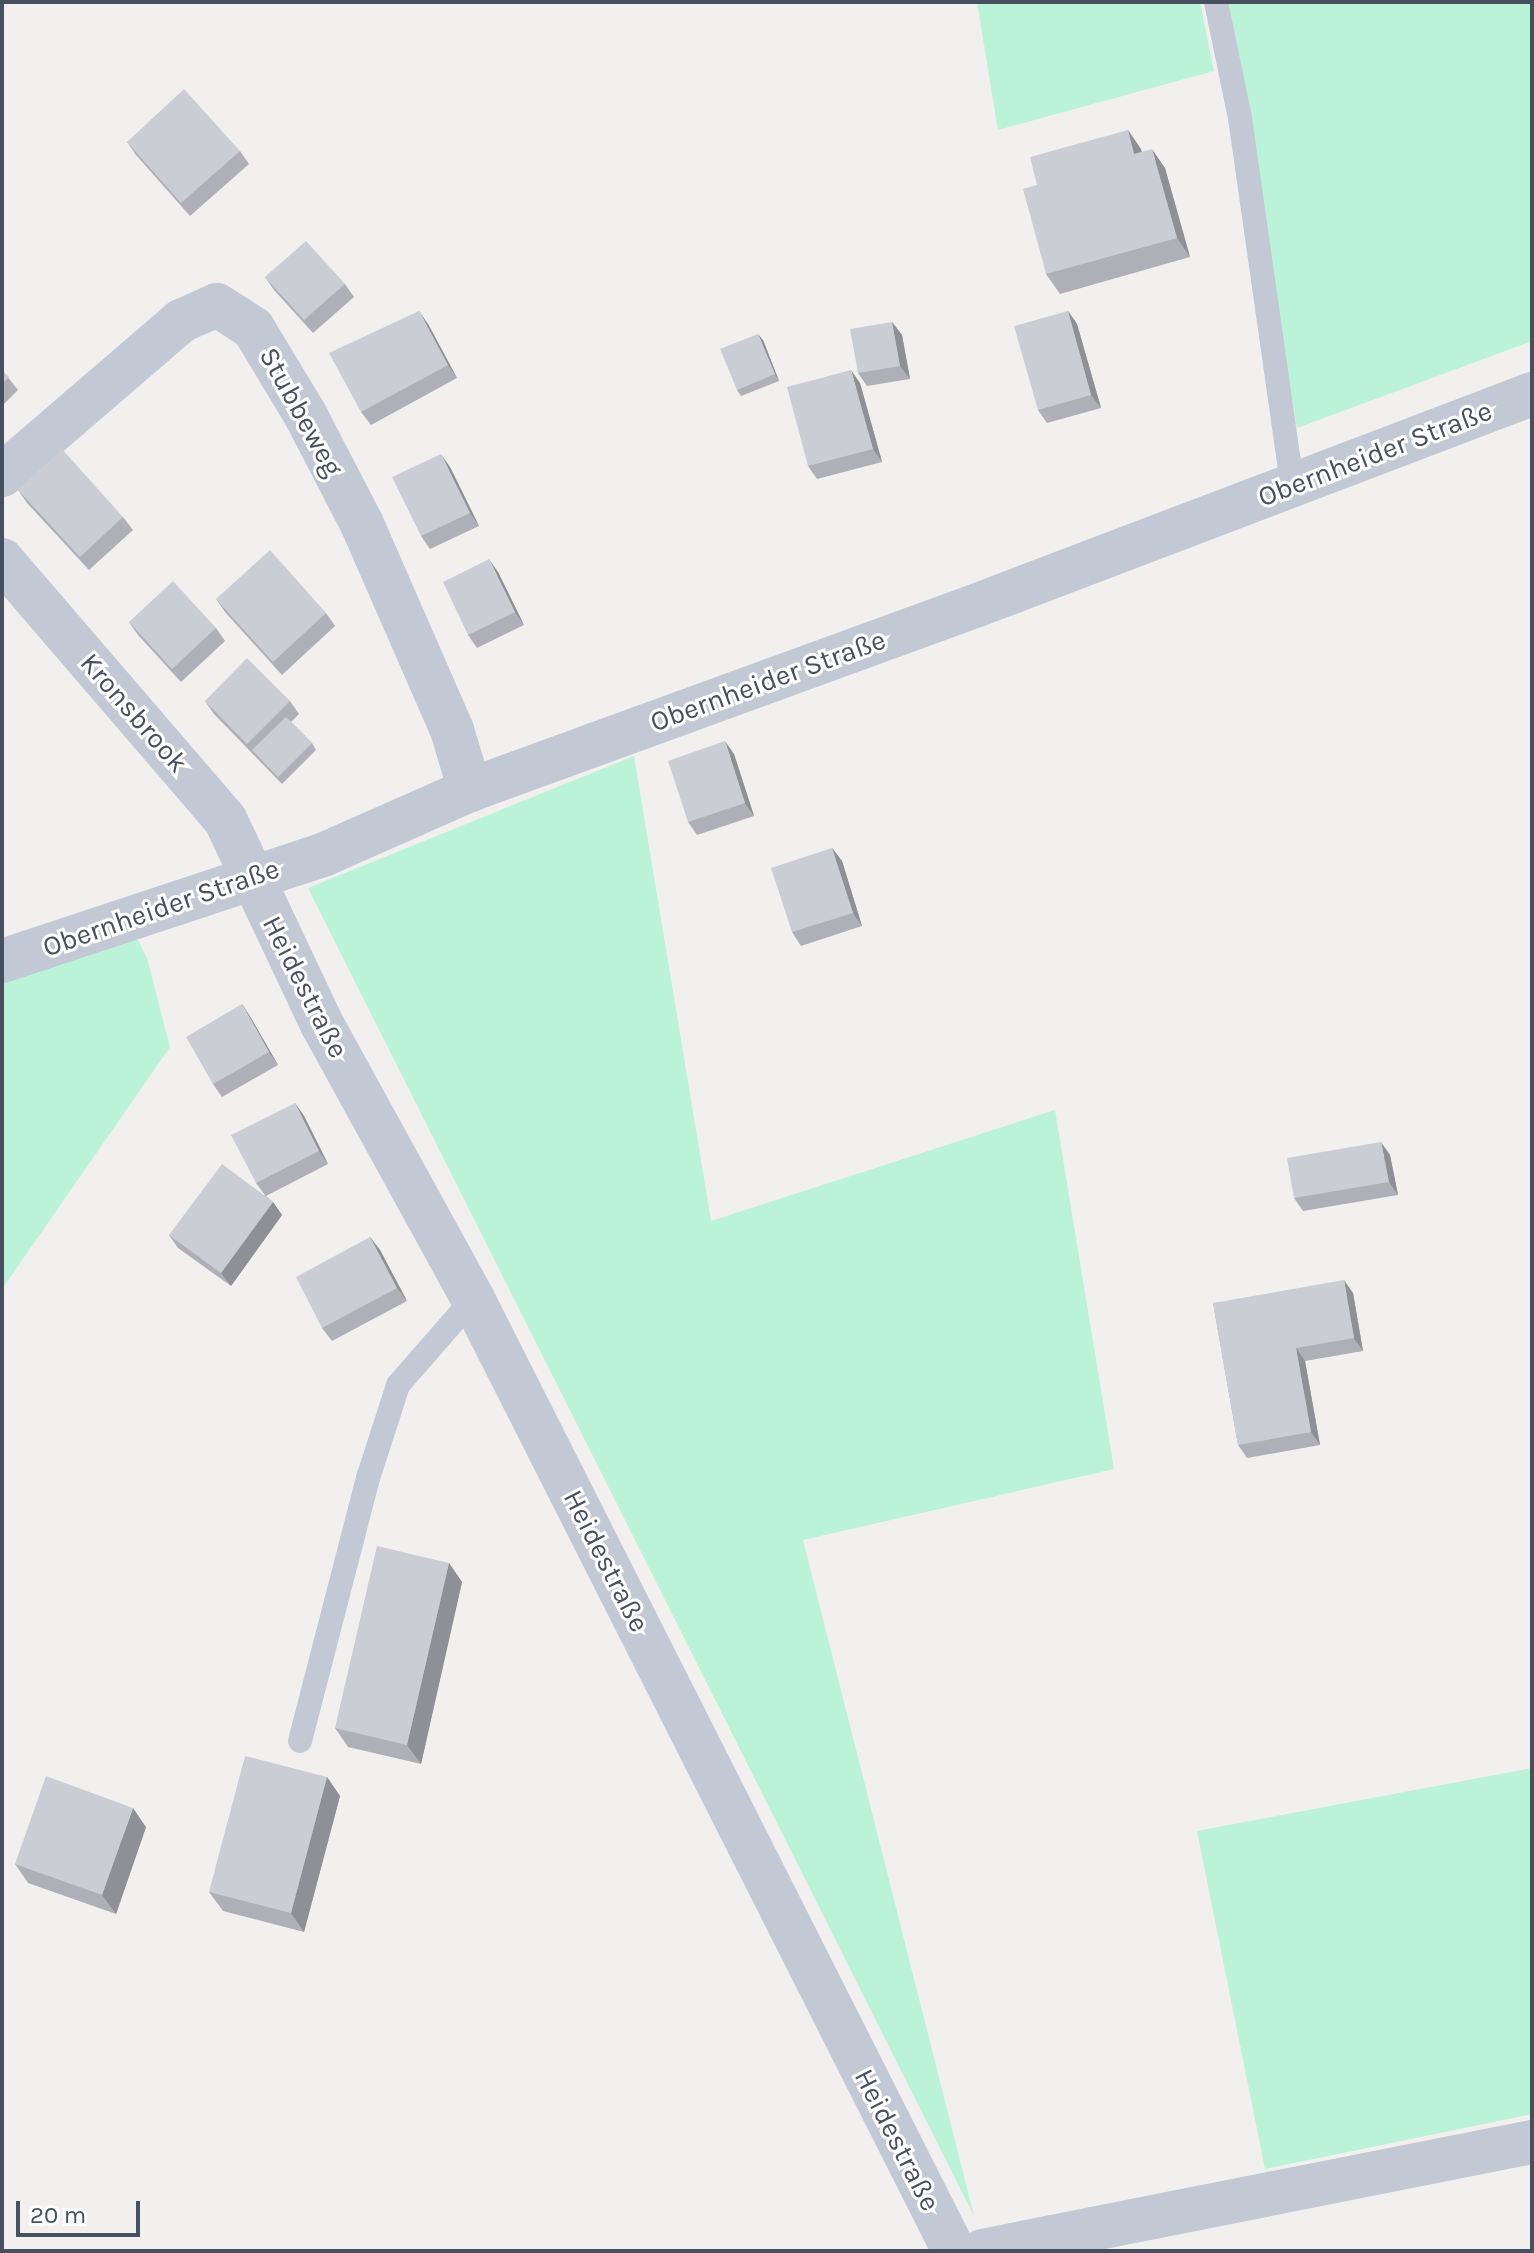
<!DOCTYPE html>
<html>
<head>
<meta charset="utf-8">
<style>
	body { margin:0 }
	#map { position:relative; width:1534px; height:2253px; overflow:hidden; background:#f2efef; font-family:Karla,sans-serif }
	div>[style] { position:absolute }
	.green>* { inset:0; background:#baf3d7 }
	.lane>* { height:24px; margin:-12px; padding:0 12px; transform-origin:12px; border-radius:12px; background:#c2c9d5 }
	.street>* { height:44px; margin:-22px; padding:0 22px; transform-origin:22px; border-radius:22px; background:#c2c9d5 }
	.wall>* { inset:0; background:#afb0b7 }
	.shaded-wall>* { inset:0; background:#8e9095 }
	.building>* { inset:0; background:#cbcdd5 }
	span { translate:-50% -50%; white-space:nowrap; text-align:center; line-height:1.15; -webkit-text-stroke:6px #fff; paint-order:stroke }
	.street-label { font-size:28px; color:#46505e }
	.frame { position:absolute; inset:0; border:4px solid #46505e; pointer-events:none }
	.scale { position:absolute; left:16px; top:2201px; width:124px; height:36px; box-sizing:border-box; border:4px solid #46505e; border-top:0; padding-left:10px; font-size:24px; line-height:28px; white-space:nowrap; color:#46505e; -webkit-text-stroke:6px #fff; paint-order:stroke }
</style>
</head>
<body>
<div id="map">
	<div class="green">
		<div style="clip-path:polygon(977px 2px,1200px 2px,1214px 71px,998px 130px)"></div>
		<div style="clip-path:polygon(1226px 2px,1532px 2px,1532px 341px,1297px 428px)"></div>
		<div style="clip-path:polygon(634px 756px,711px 1221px,1055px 1110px,1114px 1469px,803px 1540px,974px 2216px,308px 888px)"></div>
		<div style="clip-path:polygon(134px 933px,147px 958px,170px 1047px,2px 1289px,2px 976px)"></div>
		<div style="clip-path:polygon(1532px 1768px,1532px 2114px,1265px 2169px,1197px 1831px)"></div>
	</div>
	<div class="lane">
		<div style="left:1216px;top:2px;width:118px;rotate:78.3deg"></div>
		<div style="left:1240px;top:118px;width:371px;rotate:81.9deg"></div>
		<div style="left:300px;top:1741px;width:275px;rotate:-75.5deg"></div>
		<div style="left:369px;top:1475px;width:95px;rotate:-72.1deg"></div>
		<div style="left:398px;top:1385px;width:114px;rotate:-48.9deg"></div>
	</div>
	<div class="street">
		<div style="left:2px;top:475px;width:236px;rotate:-40.7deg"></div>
		<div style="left:181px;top:321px;width:39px;rotate:-24deg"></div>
		<div style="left:217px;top:305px;width:43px;rotate:32.6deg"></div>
		<div style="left:253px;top:328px;width:103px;rotate:58.9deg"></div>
		<div style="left:306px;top:416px;width:122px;rotate:62.6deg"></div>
		<div style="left:362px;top:524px;width:225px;rotate:66.4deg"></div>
		<div style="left:452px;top:730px;width:63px;rotate:73.3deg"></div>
		<div style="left:2px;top:560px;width:342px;rotate:49.3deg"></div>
		<div style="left:225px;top:819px;width:229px;rotate:64.7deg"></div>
		<div style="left:323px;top:1026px;width:311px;rotate:61.2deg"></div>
		<div style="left:473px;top:1299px;width:1067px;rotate:63.19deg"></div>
		<div style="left:2px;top:961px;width:340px;rotate:-18.3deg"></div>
		<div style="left:325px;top:854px;width:158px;rotate:-23.8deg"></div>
		<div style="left:470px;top:790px;width:537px;rotate:-20.02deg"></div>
		<div style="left:975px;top:606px;width:596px;rotate:-20.84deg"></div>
		<div style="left:982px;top:2251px;width:561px;rotate:-11.21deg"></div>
	</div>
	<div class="wall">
		<div style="clip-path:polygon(1128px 130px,1142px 152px,1165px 168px,1190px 257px,1060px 294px,1046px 274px,1037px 185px)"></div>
		<div style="clip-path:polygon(127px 142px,240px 151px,249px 164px,190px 216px,136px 155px)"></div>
		<div style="clip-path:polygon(265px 277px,345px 284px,354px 297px,313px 333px,274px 290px)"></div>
		<div style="clip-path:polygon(1068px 311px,1077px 324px,1101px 408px,1047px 423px,1038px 410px)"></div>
		<div style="clip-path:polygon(892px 322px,902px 335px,910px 379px,867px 386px,858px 373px)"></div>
		<div style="clip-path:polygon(428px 324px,457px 378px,371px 425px,361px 412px)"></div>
		<div style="clip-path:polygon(763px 340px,779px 381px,741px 396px,737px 390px)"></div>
		<div style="clip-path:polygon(2px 370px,18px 390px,2px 406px)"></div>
		<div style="clip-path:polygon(860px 383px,882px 462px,817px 479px,808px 466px)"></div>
		<div style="clip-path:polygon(450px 467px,479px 526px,430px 549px,421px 536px)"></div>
		<div style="clip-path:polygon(18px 490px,123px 517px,133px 530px,89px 570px,27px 503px)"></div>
		<div style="clip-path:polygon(498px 572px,524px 625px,477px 648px,468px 635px)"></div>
		<div style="clip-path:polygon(216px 599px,326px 613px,335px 626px,282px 675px,225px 612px)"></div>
		<div style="clip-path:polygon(129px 622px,216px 628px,225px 641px,181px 682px,138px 635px)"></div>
		<div style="clip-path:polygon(205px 701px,290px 701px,299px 714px,291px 722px,312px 743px,316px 750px,282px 784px,214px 714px)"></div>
		<div style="clip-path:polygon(734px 754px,754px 816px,697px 835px,688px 822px)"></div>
		<div style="clip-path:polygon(832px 848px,842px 861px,862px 926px,801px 946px,792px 932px)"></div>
		<div style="clip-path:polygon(242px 1004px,251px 1018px,278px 1065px,222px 1097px,213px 1084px)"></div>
		<div style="clip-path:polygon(295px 1103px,304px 1116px,328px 1164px,266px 1196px,273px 1202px,282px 1215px,231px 1286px,178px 1248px,169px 1235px,265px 1195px,256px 1183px)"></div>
		<div style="clip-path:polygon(1390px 1155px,1398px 1195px,1303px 1211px,1294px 1198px)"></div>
		<div style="clip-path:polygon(370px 1237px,380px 1250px,407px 1301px,332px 1341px,322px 1328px)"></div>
		<div style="clip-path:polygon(1353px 1293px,1363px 1351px,1305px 1361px,1320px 1445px,1247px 1458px,1238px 1445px,1213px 1303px)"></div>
		<div style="clip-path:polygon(449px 1563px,462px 1582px,421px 1764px,348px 1747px,335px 1728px)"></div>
		<div style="clip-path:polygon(327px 1777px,340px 1796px,304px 1932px,223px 1911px,209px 1892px)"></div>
		<div style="clip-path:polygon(146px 1827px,116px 1914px,28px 1883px,15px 1864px)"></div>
	</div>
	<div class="shaded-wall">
		<div style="clip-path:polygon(1128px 130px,1141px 149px,1147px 173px,1134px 154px)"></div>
		<div style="clip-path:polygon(1152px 149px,1165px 168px,1190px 257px,1177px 238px)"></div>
		<div style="clip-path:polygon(419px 311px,428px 324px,457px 378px,448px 365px)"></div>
		<div style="clip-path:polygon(1068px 311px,1077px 324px,1101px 408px,1091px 395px)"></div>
		<div style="clip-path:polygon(892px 322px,902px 335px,910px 379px,900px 366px)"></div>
		<div style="clip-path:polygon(758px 334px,763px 340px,779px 381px,775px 374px)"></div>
		<div style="clip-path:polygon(851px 370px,860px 383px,882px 462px,873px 449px)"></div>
		<div style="clip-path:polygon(441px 454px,450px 467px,479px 526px,470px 513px)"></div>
		<div style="clip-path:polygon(489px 559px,498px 572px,524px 625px,515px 612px)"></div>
		<div style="clip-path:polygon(725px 741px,734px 754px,754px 816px,745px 803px)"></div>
		<div style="clip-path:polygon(832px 848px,842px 861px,862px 926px,853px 913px)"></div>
		<div style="clip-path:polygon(242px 1004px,251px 1018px,278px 1065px,269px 1052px)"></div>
		<div style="clip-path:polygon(295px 1103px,304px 1116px,328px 1164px,319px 1151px)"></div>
		<div style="clip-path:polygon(1381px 1142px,1390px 1155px,1398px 1195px,1389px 1182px)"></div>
		<div style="clip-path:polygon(273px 1202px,282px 1215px,231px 1286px,221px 1273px)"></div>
		<div style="clip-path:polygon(370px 1237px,380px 1250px,407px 1301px,397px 1288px)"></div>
		<div style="clip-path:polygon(1344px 1280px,1353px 1293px,1363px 1351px,1354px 1338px)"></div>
		<div style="clip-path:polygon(1296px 1348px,1305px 1361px,1320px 1445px,1311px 1432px)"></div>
		<div style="clip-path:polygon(449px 1563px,462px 1582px,421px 1764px,407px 1745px)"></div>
		<div style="clip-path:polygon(327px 1777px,340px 1796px,304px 1932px,291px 1913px)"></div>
		<div style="clip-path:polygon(133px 1808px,146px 1827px,116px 1914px,102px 1895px)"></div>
	</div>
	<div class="building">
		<div style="clip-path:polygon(184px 89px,240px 151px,181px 203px,127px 142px)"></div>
		<div style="clip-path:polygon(1128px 130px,1134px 154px,1152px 149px,1177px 238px,1046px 274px,1023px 189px,1037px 185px,1030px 157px)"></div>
		<div style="clip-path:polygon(306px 241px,345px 284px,304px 320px,265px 277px)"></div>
		<div style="clip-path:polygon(419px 311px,448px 365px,361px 412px,329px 353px)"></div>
		<div style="clip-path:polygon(1068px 311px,1091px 395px,1038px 410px,1014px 326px)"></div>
		<div style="clip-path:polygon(892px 322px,900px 366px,858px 373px,850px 329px)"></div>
		<div style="clip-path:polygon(758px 334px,775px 374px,737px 390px,720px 349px)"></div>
		<div style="clip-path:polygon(2px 370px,9px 377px,2px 384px)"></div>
		<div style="clip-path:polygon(851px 370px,873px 449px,808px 466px,787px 387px)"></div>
		<div style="clip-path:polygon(62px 449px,123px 517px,80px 557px,18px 490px)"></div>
		<div style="clip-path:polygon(441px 454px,470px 513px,421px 536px,392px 477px)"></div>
		<div style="clip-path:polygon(270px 550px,326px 613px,273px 662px,216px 599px)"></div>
		<div style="clip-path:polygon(489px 559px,515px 612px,468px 635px,443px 582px)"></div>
		<div style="clip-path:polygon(173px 581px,216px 628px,172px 669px,129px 622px)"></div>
		<div style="clip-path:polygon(247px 658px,290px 701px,247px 744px,205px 701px)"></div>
		<div style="clip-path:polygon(286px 717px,312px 743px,278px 777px,252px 750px)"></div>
		<div style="clip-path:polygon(725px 741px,745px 803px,688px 822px,668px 761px)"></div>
		<div style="clip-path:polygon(832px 848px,853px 913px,792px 932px,771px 868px)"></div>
		<div style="clip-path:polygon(242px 1004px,269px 1052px,213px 1084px,186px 1037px)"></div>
		<div style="clip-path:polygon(295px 1103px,319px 1151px,256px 1183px,231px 1135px)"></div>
		<div style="clip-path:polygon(1381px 1142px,1389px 1182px,1294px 1198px,1287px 1158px)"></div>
		<div style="clip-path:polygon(222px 1164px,273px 1202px,221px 1273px,169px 1235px)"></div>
		<div style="clip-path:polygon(370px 1237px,397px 1288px,322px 1328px,296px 1277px)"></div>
		<div style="clip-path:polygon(1344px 1280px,1354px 1338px,1296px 1348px,1311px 1432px,1238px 1445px,1213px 1303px)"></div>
		<div style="clip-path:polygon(377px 1546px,449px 1563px,407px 1745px,335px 1728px)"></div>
		<div style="clip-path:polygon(245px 1756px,327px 1777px,291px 1913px,209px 1892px)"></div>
		<div style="clip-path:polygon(46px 1776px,133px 1808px,102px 1895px,15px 1864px)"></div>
	</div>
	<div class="street-label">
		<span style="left:301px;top:412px;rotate:61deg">Stubbeweg</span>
		<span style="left:1375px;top:454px;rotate:-21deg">Obernheider Straße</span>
		<span style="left:768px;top:681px;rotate:-20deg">Obernheider Straße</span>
		<span style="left:134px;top:713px;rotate:49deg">Kronsbrook</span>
		<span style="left:161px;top:908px;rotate:-19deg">Obernheider Straße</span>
		<span style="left:305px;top:987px;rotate:63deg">Heidestraße</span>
		<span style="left:606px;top:1561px;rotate:63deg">Heidestraße</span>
		<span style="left:897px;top:2140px;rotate:63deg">Heidestraße</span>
	</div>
	<div class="frame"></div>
	<div class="scale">20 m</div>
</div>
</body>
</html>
